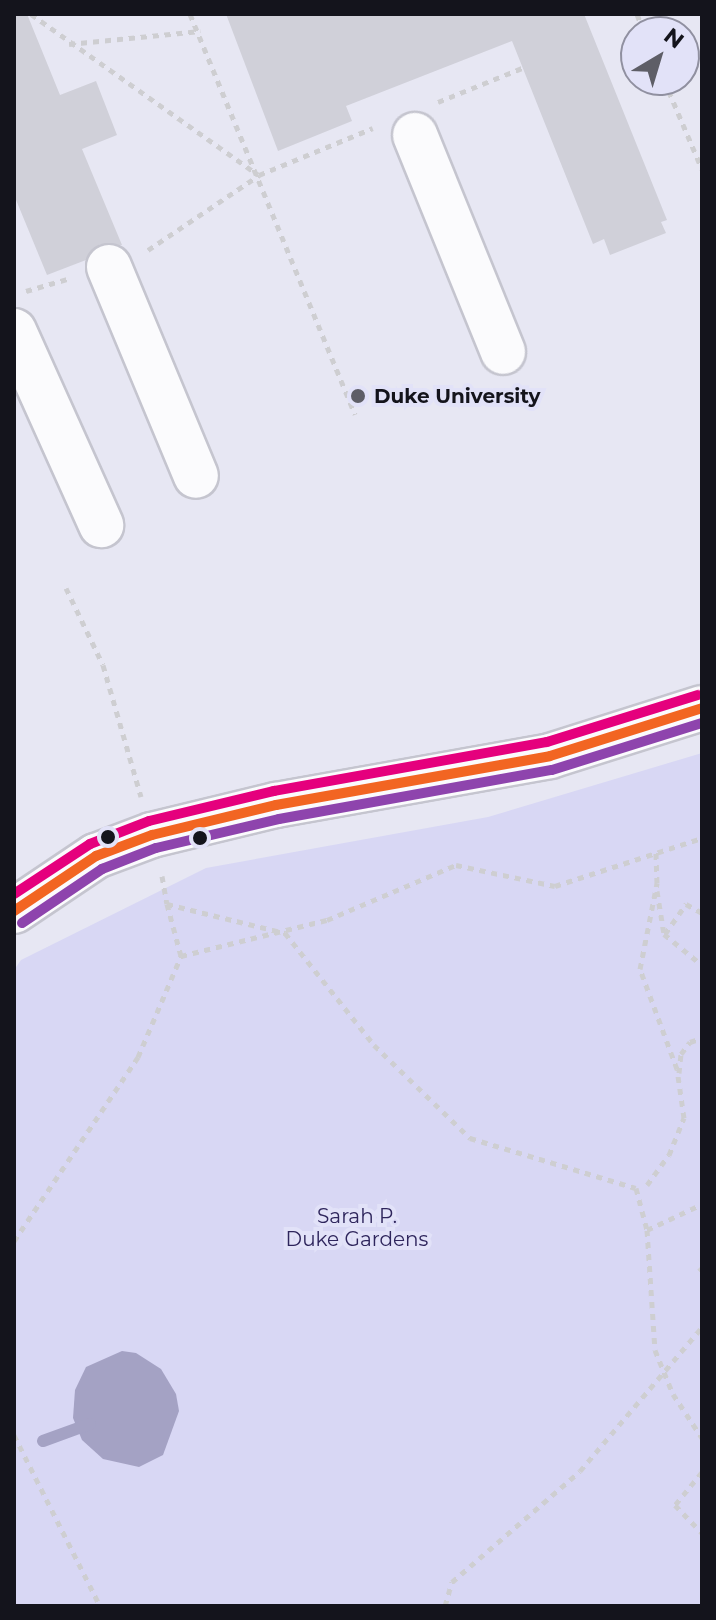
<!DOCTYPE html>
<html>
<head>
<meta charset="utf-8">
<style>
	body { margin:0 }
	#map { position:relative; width:716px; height:1620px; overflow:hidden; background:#e7e7f3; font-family:Montserrat,sans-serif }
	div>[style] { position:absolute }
	.green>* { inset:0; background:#d8d7f4 }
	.water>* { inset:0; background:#a4a2c4 }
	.stream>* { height:12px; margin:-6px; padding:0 6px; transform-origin:6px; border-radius:6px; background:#a4a2c4 }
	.building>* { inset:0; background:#d0d0d9 }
	.path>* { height:5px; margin-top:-2.5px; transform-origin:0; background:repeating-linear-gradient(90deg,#ceced1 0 6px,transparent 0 12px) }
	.roads { filter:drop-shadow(2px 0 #c5c5cf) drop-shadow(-2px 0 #c5c5cf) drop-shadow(0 2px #c5c5cf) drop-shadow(0 -2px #c5c5cf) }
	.minor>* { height:44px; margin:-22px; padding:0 22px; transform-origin:22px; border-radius:22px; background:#fbfbfd }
	.bus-1>* { height:10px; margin:-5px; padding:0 5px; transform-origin:5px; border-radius:5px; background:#f26522 }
	.bus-2>* { height:10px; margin:-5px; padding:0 5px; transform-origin:5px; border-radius:5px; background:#8e44ad }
	.bus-3>* { height:10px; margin:-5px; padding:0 5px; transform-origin:5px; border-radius:5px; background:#e5007d }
	.dots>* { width:22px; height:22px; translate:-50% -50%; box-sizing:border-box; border:4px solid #e2e2f8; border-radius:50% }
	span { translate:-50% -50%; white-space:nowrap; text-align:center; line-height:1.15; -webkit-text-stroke:8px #e2e2f8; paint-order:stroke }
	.poi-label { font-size:20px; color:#14141c; font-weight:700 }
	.left { translate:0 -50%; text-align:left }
	.park-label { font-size:20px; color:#2e255c }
	.frame { position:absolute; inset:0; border:16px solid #14141c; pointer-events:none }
	.north { position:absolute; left:620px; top:16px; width:80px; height:80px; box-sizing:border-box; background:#e2e2f8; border:2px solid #9090a0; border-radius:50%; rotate:38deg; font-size:22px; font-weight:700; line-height:32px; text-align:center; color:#14141c }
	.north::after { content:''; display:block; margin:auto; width:28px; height:36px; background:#5e5e67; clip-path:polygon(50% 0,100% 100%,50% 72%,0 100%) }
</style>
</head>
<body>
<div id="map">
	<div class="green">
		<div style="clip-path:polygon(702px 753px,702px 1606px,14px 1606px,14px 970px,21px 960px,206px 868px,488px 817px)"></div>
	</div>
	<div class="water">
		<div style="clip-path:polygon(122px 1351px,136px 1353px,161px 1369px,176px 1394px,179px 1411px,163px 1455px,139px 1467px,103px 1459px,82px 1440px,73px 1418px,75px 1390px,86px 1367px)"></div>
	</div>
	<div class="stream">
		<div style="left:43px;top:1441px;width:50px;rotate:-19.9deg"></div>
	</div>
	<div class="building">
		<div style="clip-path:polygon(14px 14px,27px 14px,60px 95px,96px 81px,117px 135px,82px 149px,122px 245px,100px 244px,86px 260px,47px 275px,14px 195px)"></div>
		<div style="clip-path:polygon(226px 14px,584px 14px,667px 220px,661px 222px,666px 233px,610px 255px,604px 239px,593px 244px,512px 41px,346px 106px,352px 121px,278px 151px)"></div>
	</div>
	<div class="path">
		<div style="left:31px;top:14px;width:278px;rotate:35.3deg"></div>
		<div style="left:190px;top:14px;width:433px;rotate:67.6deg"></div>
		<div style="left:637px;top:14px;width:19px;rotate:69deg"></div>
		<div style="left:69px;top:44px;width:132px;rotate:-5.7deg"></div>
		<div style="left:664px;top:80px;width:97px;rotate:66.9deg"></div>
		<div style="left:438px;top:102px;width:91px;rotate:-22deg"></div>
		<div style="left:148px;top:250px;width:134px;rotate:-34deg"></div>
		<div style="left:259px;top:175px;width:123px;rotate:-22.4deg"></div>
		<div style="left:26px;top:291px;width:47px;rotate:-16.1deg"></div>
		<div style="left:66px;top:588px;width:85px;rotate:64.3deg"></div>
		<div style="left:103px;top:665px;width:137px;rotate:73.9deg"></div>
		<div style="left:162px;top:876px;width:28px;rotate:80deg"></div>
		<div style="left:657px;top:891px;width:44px;rotate:80.8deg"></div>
		<div style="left:664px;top:934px;width:49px;rotate:39.2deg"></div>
		<div style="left:665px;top:934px;width:37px;rotate:-55deg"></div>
		<div style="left:686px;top:904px;width:18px;rotate:29deg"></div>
		<div style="left:181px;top:956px;width:150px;rotate:-13.9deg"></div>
		<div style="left:327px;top:920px;width:140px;rotate:-23.1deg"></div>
		<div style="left:456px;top:865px;width:101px;rotate:12deg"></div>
		<div style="left:555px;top:886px;width:155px;rotate:-18.1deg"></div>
		<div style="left:679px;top:1073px;width:19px;rotate:-84deg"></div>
		<div style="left:681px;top:1054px;width:15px;rotate:-53deg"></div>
		<div style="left:690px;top:1042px;width:13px;rotate:-18deg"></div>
		<div style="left:647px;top:1185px;width:37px;rotate:-54deg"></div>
		<div style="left:669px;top:1155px;width:40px;rotate:-68deg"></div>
		<div style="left:684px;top:1118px;width:49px;rotate:-98.1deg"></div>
		<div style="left:677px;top:1069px;width:107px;rotate:-110.3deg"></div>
		<div style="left:640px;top:969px;width:88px;rotate:-78.8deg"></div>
		<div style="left:657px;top:883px;width:32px;rotate:-92deg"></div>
		<div style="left:647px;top:1230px;width:120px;rotate:86.2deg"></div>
		<div style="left:655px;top:1350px;width:48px;rotate:67.8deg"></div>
		<div style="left:673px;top:1394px;width:53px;rotate:56.6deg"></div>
		<div style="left:14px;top:1241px;width:222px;rotate:-56deg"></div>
		<div style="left:138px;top:1057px;width:110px;rotate:-66.9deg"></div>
		<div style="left:181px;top:956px;width:54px;rotate:-105.1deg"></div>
		<div style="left:167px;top:904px;width:122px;rotate:13.8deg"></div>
		<div style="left:285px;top:933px;width:143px;rotate:51.5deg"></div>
		<div style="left:374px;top:1045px;width:134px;rotate:44.1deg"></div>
		<div style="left:470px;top:1138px;width:173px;rotate:16.8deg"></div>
		<div style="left:636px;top:1188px;width:43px;rotate:75.3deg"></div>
		<div style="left:647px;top:1230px;width:61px;rotate:-25.3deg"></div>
		<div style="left:699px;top:1271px;width:4px;rotate:-45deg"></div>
		<div style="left:14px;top:1435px;width:191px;rotate:63.3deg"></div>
		<div style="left:702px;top:1472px;width:43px;rotate:129.3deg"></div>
		<div style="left:675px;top:1505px;width:39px;rotate:46deg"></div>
		<div style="left:445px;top:1606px;width:25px;rotate:-74deg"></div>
		<div style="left:452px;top:1582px;width:169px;rotate:-40.9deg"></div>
		<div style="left:580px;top:1471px;width:189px;rotate:-49.7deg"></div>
	</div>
	<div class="roads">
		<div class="minor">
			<div style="left:415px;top:135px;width:234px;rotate:67.9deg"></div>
			<div style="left:109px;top:267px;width:226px;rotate:67.4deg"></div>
			<div style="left:14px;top:331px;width:213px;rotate:65.8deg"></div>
			<div style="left:14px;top:911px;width:99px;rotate:-33.9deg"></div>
			<div style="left:96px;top:856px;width:60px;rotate:-20.6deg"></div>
			<div style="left:152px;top:835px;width:128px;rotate:-13.6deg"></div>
			<div style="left:276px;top:805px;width:278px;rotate:-10.1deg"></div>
			<div style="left:550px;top:756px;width:159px;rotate:-17.5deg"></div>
		</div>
	</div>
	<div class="bus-1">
		<div style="left:14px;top:911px;width:99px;rotate:-33.9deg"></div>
		<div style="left:96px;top:856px;width:60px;rotate:-20.6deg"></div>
		<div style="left:152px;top:835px;width:128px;rotate:-13.6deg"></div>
		<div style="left:276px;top:805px;width:278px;rotate:-10.1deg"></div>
		<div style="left:550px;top:756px;width:159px;rotate:-17.5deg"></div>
	</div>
	<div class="bus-2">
		<div style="left:22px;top:923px;width:97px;rotate:-34deg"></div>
		<div style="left:102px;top:869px;width:58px;rotate:-21.3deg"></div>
		<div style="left:156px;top:848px;width:126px;rotate:-13.3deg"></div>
		<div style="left:279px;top:819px;width:277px;rotate:-10.2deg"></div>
		<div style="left:552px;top:770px;width:157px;rotate:-17.4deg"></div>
	</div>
	<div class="bus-3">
		<div style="left:14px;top:894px;width:91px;rotate:-33.3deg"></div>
		<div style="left:90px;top:844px;width:63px;rotate:-21.3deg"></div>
		<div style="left:149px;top:821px;width:129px;rotate:-13.5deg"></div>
		<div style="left:274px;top:791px;width:277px;rotate:-10.2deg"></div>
		<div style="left:547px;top:742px;width:158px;rotate:-17.3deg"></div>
	</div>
	<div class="dots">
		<div style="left:358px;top:396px;background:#5e5e67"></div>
		<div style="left:108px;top:837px;background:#14141c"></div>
		<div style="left:200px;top:838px;background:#14141c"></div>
	</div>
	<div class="poi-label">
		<span class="left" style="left:374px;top:396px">Duke University</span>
	</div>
	<div class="park-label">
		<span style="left:357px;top:1228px">Sarah P.<br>Duke Gardens</span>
	</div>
	<div class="frame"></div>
	<div class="north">N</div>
</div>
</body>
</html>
